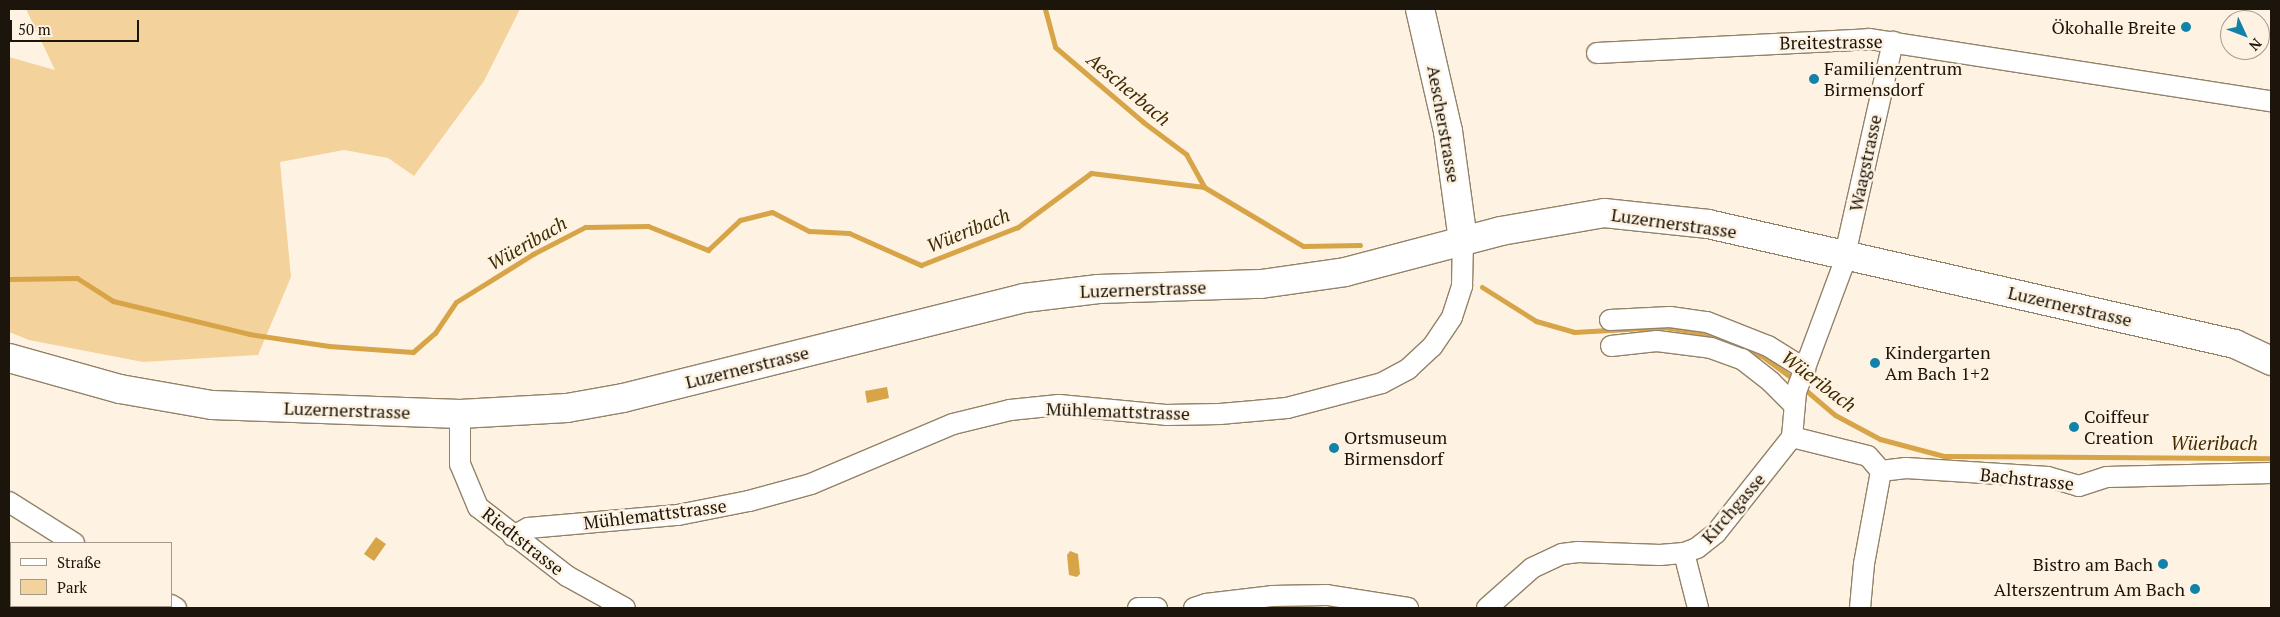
<!DOCTYPE html>
<html>
<head>
<meta charset="utf-8">
<style>
	body { margin:0 }
	#map { position:relative; width:2280px; height:617px; overflow:hidden; background:#fef3e2; font-family:"PT Serif",serif }
	div>[style] { position:absolute }
	.green>* { inset:0; background:#f3d29c }
	.water>* { inset:0; background:#d7a448 }
	.stream>* { height:5px; margin:-2.5px; padding:0 2.5px; transform-origin:2.5px; border-radius:2.5px; background:#d7a448 }
	.roads { filter:drop-shadow(1px 0 #938268) drop-shadow(-1px 0 #938268) drop-shadow(0 1px #938268) drop-shadow(0 -1px #938268) }
	.minor>* { height:20px; margin:-10px; padding:0 10px; transform-origin:10px; border-radius:10px; background:#fff }
	.secondary>* { height:28px; margin:-14px; padding:0 14px; transform-origin:14px; border-radius:14px; background:#fff }
	.dots>* { width:14px; height:14px; translate:-50% -50%; box-sizing:border-box; border:2px solid #fef3e2; border-radius:50% }
	span { translate:-50% -50%; white-space:nowrap; text-align:center; line-height:1.15; -webkit-text-stroke:5px #fef3e2; paint-order:stroke }
	.poi-label { font-size:18px; color:#1c150b }
	.right { translate:-100% -50%; text-align:right }
	.left { translate:0 -50%; text-align:left }
	.street-label { font-size:18px; color:#1c150b }
	.water-label { font-size:19px; color:#3f2b02; font-style:italic }
	.frame { position:absolute; inset:0; border:10px solid #1c150b; pointer-events:none }
	.legend { position:absolute; left:10px; top:542px; width:162px; height:65px; box-sizing:border-box; background:#fef3e2; border:1px solid #a49a8c; margin:0; padding:6px 9px; list-style:none; font-size:15px; color:#1c150b }
	.legend li { display:flex; align-items:center; gap:10px; height:25px }
	.legend b { width:25px; border:1px solid #a49a8c }
	.north { position:absolute; left:2220px; top:10px; width:50px; height:50px; box-sizing:border-box; background:#fef3e2; border:1px solid #a49a8c; border-radius:50%; rotate:133deg; font-size:14px; font-weight:700; line-height:20px; text-align:center; color:#1c150b }
	.north::after { content:''; display:block; margin:auto; width:18px; height:22px; background:#1282a9; clip-path:polygon(50% 0,100% 100%,50% 72%,0 100%) }
	.scale { position:absolute; left:10px; top:20px; width:129px; height:22px; box-sizing:border-box; border:2px solid #1c150b; border-top:0; padding-left:6px; font-size:15px; line-height:18px; white-space:nowrap; color:#1c150b; -webkit-text-stroke:4px #fef3e2; paint-order:stroke }
</style>
</head>
<body>
<div id="map">
	<div class="green">
		<div style="clip-path:polygon(26px 9px,520px 9px,484px 81px,414px 176px,388px 158px,344px 150px,280px 162px,291px 277px,258px 355px,143px 362px,29px 340px,9px 332px,9px 57px,55px 70px)"></div>
	</div>
	<div class="water">
		<div style="clip-path:polygon(887px 387px,889px 398px,867px 403px,865px 391px)"></div>
		<div style="clip-path:polygon(376px 537px,386px 544px,374px 561px,364px 554px)"></div>
		<div style="clip-path:polygon(1070px 551px,1078px 554px,1080px 574px,1077px 577px,1069px 575px,1067px 555px)"></div>
	</div>
	<div class="stream">
		<div style="left:1045px;top:9px;width:39px;rotate:75deg"></div>
		<div style="left:1055px;top:47px;width:116px;rotate:40.4deg"></div>
		<div style="left:1143px;top:122px;width:54px;rotate:36.7deg"></div>
		<div style="left:1186px;top:154px;width:38px;rotate:61deg"></div>
		<div style="left:9px;top:279px;width:68px;rotate:-0.8deg"></div>
		<div style="left:77px;top:278px;width:43px;rotate:32.6deg"></div>
		<div style="left:113px;top:301px;width:140px;rotate:13.6deg"></div>
		<div style="left:249px;top:334px;width:81px;rotate:8.5deg"></div>
		<div style="left:329px;top:346px;width:84px;rotate:4.1deg"></div>
		<div style="left:413px;top:352px;width:29px;rotate:-41deg"></div>
		<div style="left:435px;top:333px;width:37px;rotate:-56deg"></div>
		<div style="left:456px;top:302px;width:91px;rotate:-31.9deg"></div>
		<div style="left:533px;top:254px;width:59px;rotate:-27.4deg"></div>
		<div style="left:585px;top:227px;width:63px;rotate:-0.9deg"></div>
		<div style="left:648px;top:226px;width:65px;rotate:21.8deg"></div>
		<div style="left:708px;top:250px;width:44px;rotate:-43.2deg"></div>
		<div style="left:740px;top:220px;width:33px;rotate:-14deg"></div>
		<div style="left:772px;top:212px;width:42px;rotate:27.2deg"></div>
		<div style="left:809px;top:231px;width:40px;rotate:2.9deg"></div>
		<div style="left:849px;top:233px;width:79px;rotate:24deg"></div>
		<div style="left:921px;top:265px;width:104px;rotate:-21.4deg"></div>
		<div style="left:1018px;top:227px;width:91px;rotate:-36.5deg"></div>
		<div style="left:1091px;top:173px;width:114px;rotate:7.1deg"></div>
		<div style="left:1204px;top:187px;width:115px;rotate:30.8deg"></div>
		<div style="left:1303px;top:246px;width:57px;rotate:-1deg"></div>
		<div style="left:1482px;top:287px;width:64px;rotate:32.2deg"></div>
		<div style="left:1536px;top:321px;width:40px;rotate:16deg"></div>
		<div style="left:1574px;top:332px;width:89px;rotate:-3.2deg"></div>
		<div style="left:1663px;top:327px;width:55px;rotate:8.4deg"></div>
		<div style="left:1738px;top:345px;width:26px;rotate:25deg"></div>
		<div style="left:1762px;top:356px;width:42px;rotate:36.3deg"></div>
		<div style="left:1802px;top:387px;width:43px;rotate:40.3deg"></div>
		<div style="left:1835px;top:415px;width:51px;rotate:28.1deg"></div>
		<div style="left:1880px;top:439px;width:66px;rotate:14.9deg"></div>
		<div style="left:1944px;top:456px;width:327px;rotate:0.4deg"></div>
	</div>
	<div class="roads">
		<div class="minor">
			<div style="left:1597px;top:53px;width:272px;rotate:-2.9deg"></div>
			<div style="left:1869px;top:39px;width:407px;rotate:8.8deg"></div>
			<div style="left:1610px;top:320px;width:60px;rotate:-2.9deg"></div>
			<div style="left:1670px;top:317px;width:37px;rotate:8deg"></div>
			<div style="left:1707px;top:322px;width:66px;rotate:21.5deg"></div>
			<div style="left:1768px;top:346px;width:44px;rotate:31.9deg"></div>
			<div style="left:1611px;top:346px;width:46px;rotate:-6.2deg"></div>
			<div style="left:1657px;top:341px;width:54px;rotate:7.4deg"></div>
			<div style="left:1711px;top:348px;width:33px;rotate:20deg"></div>
			<div style="left:1742px;top:359px;width:37px;rotate:38deg"></div>
			<div style="left:1771px;top:382px;width:31px;rotate:45deg"></div>
			<div style="left:460px;top:414px;width:50px;rotate:90deg"></div>
			<div style="left:460px;top:464px;width:47px;rotate:67.3deg"></div>
			<div style="left:478px;top:507px;width:113px;rotate:37.8deg"></div>
			<div style="left:567px;top:576px;width:66px;rotate:28.9deg"></div>
			<div style="left:1792px;top:437px;width:78px;rotate:14deg"></div>
			<div style="left:1868px;top:456px;width:20px;rotate:49deg"></div>
			<div style="left:1881px;top:471px;width:25px;rotate:-7deg"></div>
			<div style="left:1906px;top:468px;width:142px;rotate:3.6deg"></div>
			<div style="left:2048px;top:477px;width:32px;rotate:16deg"></div>
			<div style="left:2079px;top:486px;width:29px;rotate:-18deg"></div>
			<div style="left:2107px;top:477px;width:164px;rotate:-1.4deg"></div>
			<div style="left:9px;top:502px;width:77px;rotate:32.2deg"></div>
			<div style="left:513px;top:536px;width:17px;rotate:-28deg"></div>
			<div style="left:528px;top:528px;width:151px;rotate:-5deg"></div>
			<div style="left:678px;top:515px;width:72px;rotate:-11.2deg"></div>
			<div style="left:749px;top:501px;width:64px;rotate:-15.3deg"></div>
			<div style="left:811px;top:484px;width:154px;rotate:-22.9deg"></div>
			<div style="left:953px;top:424px;width:59px;rotate:-13.8deg"></div>
			<div style="left:1010px;top:410px;width:49px;rotate:-5.8deg"></div>
			<div style="left:1059px;top:405px;width:107px;rotate:5.3deg"></div>
			<div style="left:1166px;top:415px;width:54px;rotate:-1.1deg"></div>
			<div style="left:1220px;top:414px;width:67px;rotate:-5.1deg"></div>
			<div style="left:1287px;top:408px;width:98px;rotate:-14.7deg"></div>
			<div style="left:1382px;top:383px;width:30px;rotate:-28deg"></div>
			<div style="left:1408px;top:369px;width:33px;rotate:-43deg"></div>
			<div style="left:1432px;top:347px;width:36px;rotate:-56deg"></div>
			<div style="left:1452px;top:317px;width:33px;rotate:-72deg"></div>
			<div style="left:1462px;top:286px;width:46px;rotate:-88.8deg"></div>
			<div style="left:1684px;top:553px;width:57px;rotate:75.7deg"></div>
			<div style="left:171px;top:605px;width:6px;rotate:31deg"></div>
			<div style="left:1138px;top:608px;width:19px"></div>
			<div style="left:1194px;top:608px;width:13px;rotate:-18deg"></div>
			<div style="left:1206px;top:604px;width:66px;rotate:-6.9deg"></div>
			<div style="left:1272px;top:596px;width:55px;rotate:-1deg"></div>
			<div style="left:1327px;top:595px;width:82px;rotate:9.1deg"></div>
			<div style="left:1487px;top:608px;width:60px;rotate:-41.6deg"></div>
			<div style="left:1532px;top:568px;width:33px;rotate:-25deg"></div>
			<div style="left:1562px;top:554px;width:16px;rotate:-7deg"></div>
			<div style="left:1578px;top:552px;width:82px;rotate:2.1deg"></div>
			<div style="left:1660px;top:555px;width:24px;rotate:-5deg"></div>
			<div style="left:1684px;top:553px;width:14px;rotate:-21deg"></div>
			<div style="left:1697px;top:548px;width:24px;rotate:-38deg"></div>
			<div style="left:1716px;top:533px;width:122px;rotate:-51.6deg"></div>
			<div style="left:1792px;top:437px;width:45px;rotate:-84.9deg"></div>
			<div style="left:1796px;top:392px;width:132px;rotate:-69.6deg"></div>
			<div style="left:1842px;top:268px;width:232px;rotate:-77.3deg"></div>
			<div style="left:1860px;top:608px;width:44px;rotate:-84.8deg"></div>
			<div style="left:1864px;top:564px;width:95px;rotate:-79.6deg"></div>
		</div>
		<div class="secondary">
			<div style="left:1420px;top:9px;width:125px;rotate:77.1deg"></div>
			<div style="left:1448px;top:131px;width:110px;rotate:82.2deg"></div>
			<div style="left:9px;top:358px;width:115px;rotate:15.6deg"></div>
			<div style="left:120px;top:389px;width:93px;rotate:9.9deg"></div>
			<div style="left:212px;top:405px;width:248px;rotate:2.1deg"></div>
			<div style="left:460px;top:414px;width:107px;rotate:-3.2deg"></div>
			<div style="left:567px;top:408px;width:57px;rotate:-10.1deg"></div>
			<div style="left:623px;top:398px;width:413px;rotate:-14deg"></div>
			<div style="left:1024px;top:298px;width:75px;rotate:-6.9deg"></div>
			<div style="left:1098px;top:289px;width:163px;rotate:-1.8deg"></div>
			<div style="left:1261px;top:284px;width:85px;rotate:-8.1deg"></div>
			<div style="left:1345px;top:272px;width:161px;rotate:-14.7deg"></div>
			<div style="left:1501px;top:231px;width:105px;rotate:-9.9deg"></div>
			<div style="left:1604px;top:213px;width:105px;rotate:6deg"></div>
			<div style="left:1708px;top:224px;width:540px;rotate:12.83deg"></div>
			<div style="left:2235px;top:344px;width:40px;rotate:25deg"></div>
		</div>
	</div>
	<div class="dots">
		<div style="left:2186px;top:27px;background:#1282a9"></div>
		<div style="left:1814px;top:79px;background:#1282a9"></div>
		<div style="left:1875px;top:363px;background:#1282a9"></div>
		<div style="left:2074px;top:427px;background:#1282a9"></div>
		<div style="left:1334px;top:448px;background:#1282a9"></div>
		<div style="left:2163px;top:564px;background:#1282a9"></div>
		<div style="left:2195px;top:589px;background:#1282a9"></div>
	</div>
	<div class="poi-label">
		<span class="right" style="left:2176px;top:27px">Ökohalle Breite</span>
		<span class="left" style="left:1824px;top:79px">Familienzentrum<br>Birmensdorf</span>
		<span class="left" style="left:1885px;top:363px">Kindergarten<br>Am Bach 1+2</span>
		<span class="left" style="left:2084px;top:427px">Coiffeur<br>Creation</span>
		<span class="left" style="left:1344px;top:448px">Ortsmuseum<br>Birmensdorf</span>
		<span class="right" style="left:2153px;top:564px">Bistro am Bach</span>
		<span class="right" style="left:2185px;top:589px">Alterszentrum Am Bach</span>
	</div>
	<div class="street-label">
		<span style="left:1831px;top:42px;rotate:-1deg">Breitestrasse</span>
		<span style="left:1444px;top:124px;rotate:80deg">Aescherstrasse</span>
		<span style="left:1865px;top:163px;rotate:-78deg">Waagstrasse</span>
		<span style="left:1674px;top:223px;rotate:8deg">Luzernerstrasse</span>
		<span style="left:1143px;top:289px;rotate:-2deg">Luzernerstrasse</span>
		<span style="left:2070px;top:306px;rotate:13deg">Luzernerstrasse</span>
		<span style="left:747px;top:367px;rotate:-14deg">Luzernerstrasse</span>
		<span style="left:347px;top:410px;rotate:2deg">Luzernerstrasse</span>
		<span style="left:1118px;top:411px;rotate:2deg">Mühlemattstrasse</span>
		<span style="left:2027px;top:479px;rotate:6deg">Bachstrasse</span>
		<span style="left:1733px;top:508px;rotate:-49deg">Kirchgasse</span>
		<span style="left:655px;top:514px;rotate:-7deg">Mühlemattstrasse</span>
		<span style="left:523px;top:541px;rotate:38deg">Riedtstrasse</span>
	</div>
	<div class="water-label">
		<span style="left:1129px;top:89px;rotate:40deg">Aescherbach</span>
		<span style="left:968px;top:230px;rotate:-22deg">Wüeribach</span>
		<span style="left:527px;top:243px;rotate:-30deg">Wüeribach</span>
		<span style="left:1819px;top:381px;rotate:37deg">Wüeribach</span>
		<span style="left:2214px;top:443px">Wüeribach</span>
	</div>
	<div class="frame"></div>
	<ul class="legend">
	<li><b style="height:6px;background:#fff"></b>Straße</li>
	<li><b style="height:14px;background:#f3d29c"></b>Park</li>
	</ul>
	<div class="north">N</div>
	<div class="scale">50 m</div>
</div>
</body>
</html>
